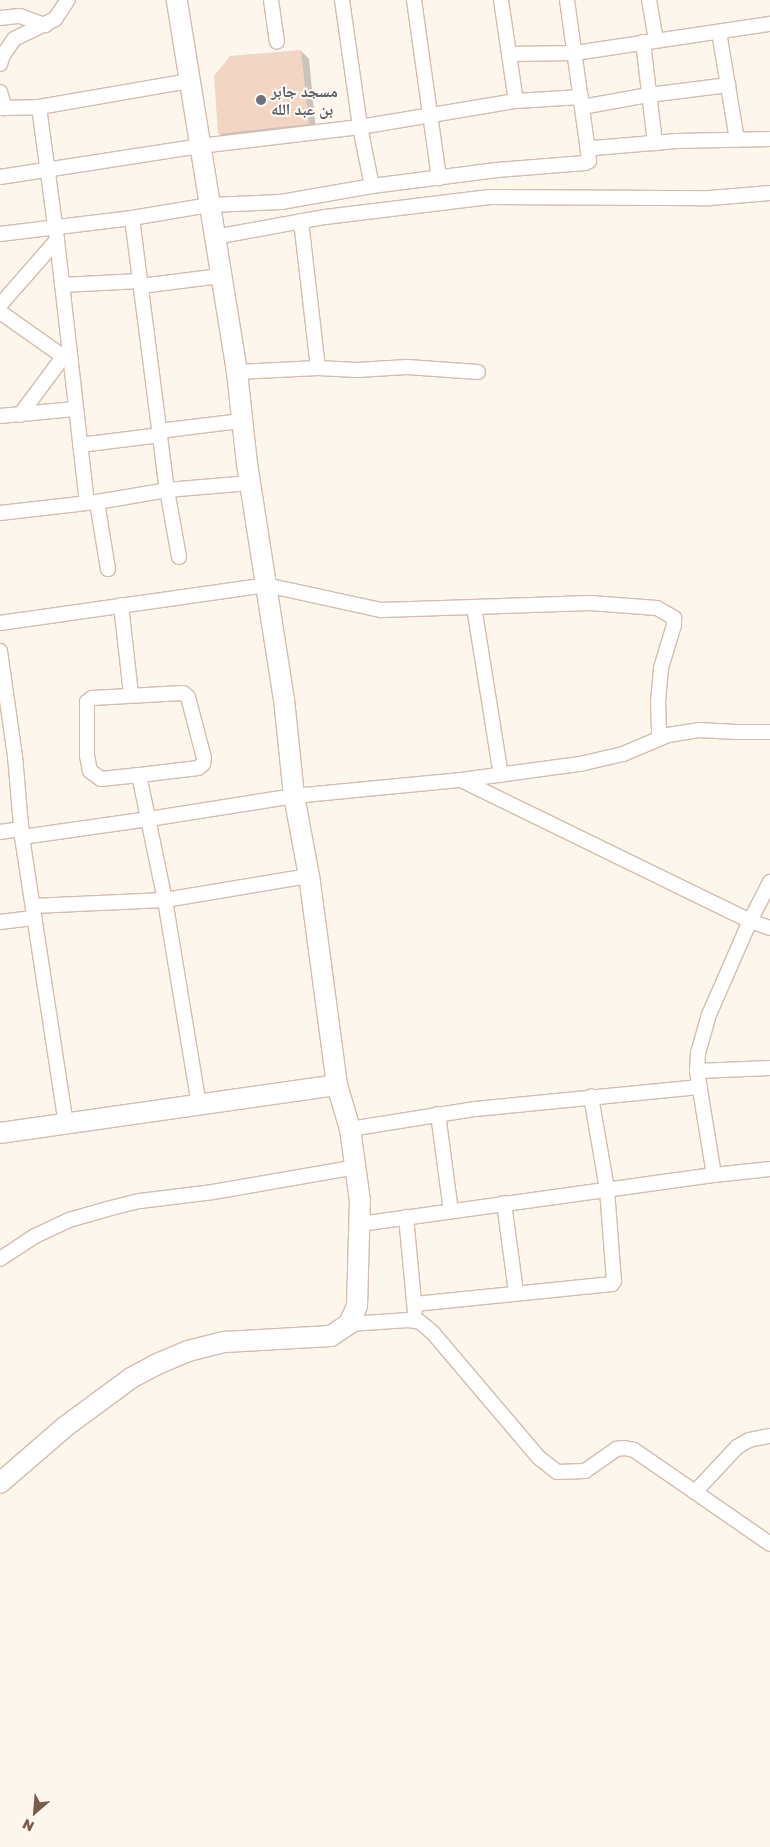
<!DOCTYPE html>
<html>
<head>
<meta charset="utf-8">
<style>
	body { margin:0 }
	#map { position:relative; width:770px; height:1847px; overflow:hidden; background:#fdf6ec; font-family:"Golos Text","Noto Naskh Arabic",sans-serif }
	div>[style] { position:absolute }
	.shadow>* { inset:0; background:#0003 }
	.building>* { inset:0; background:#f3d5c3 }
	.roads { filter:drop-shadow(1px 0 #d1beb0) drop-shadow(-1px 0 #d1beb0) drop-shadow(0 1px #d1beb0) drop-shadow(0 -1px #d1beb0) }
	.street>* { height:14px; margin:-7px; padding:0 7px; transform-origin:7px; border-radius:7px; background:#fff }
	.secondary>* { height:20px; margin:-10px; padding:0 10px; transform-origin:10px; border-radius:10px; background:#fff }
	.dots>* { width:14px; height:14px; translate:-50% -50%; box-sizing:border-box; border:2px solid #fffaf3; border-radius:50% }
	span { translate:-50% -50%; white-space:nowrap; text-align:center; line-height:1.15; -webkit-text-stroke:4px #fffaf3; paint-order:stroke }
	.worship-label { font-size:16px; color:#5b616d; font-weight:700 }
	.left { translate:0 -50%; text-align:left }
	.north { position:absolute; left:10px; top:1787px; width:50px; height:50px; -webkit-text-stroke:4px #fffaf3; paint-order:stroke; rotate:207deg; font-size:14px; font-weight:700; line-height:20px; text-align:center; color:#7a5c4d }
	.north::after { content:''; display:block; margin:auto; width:18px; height:22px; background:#7a5c4d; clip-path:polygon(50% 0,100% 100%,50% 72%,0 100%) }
</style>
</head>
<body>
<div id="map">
	<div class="shadow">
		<div style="clip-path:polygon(301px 51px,309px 59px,316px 131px,227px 142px,220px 134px,216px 76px)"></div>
	</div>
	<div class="building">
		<div style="clip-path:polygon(301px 50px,309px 124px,218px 134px,214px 76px,230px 56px)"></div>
	</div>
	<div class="roads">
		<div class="street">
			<div style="left:271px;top:0;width:42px;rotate:81.9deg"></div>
			<div style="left:342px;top:0;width:128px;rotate:81.9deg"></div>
			<div style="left:360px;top:127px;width:60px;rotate:78.5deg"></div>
			<div style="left:414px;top:0;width:180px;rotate:82deg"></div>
			<div style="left:501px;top:0;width:102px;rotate:81.6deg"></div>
			<div style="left:567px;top:0;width:146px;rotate:82.1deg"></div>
			<div style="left:587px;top:145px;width:8px;rotate:23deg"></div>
			<div style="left:594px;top:148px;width:83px;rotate:-4.8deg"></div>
			<div style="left:677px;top:141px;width:93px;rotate:-1.2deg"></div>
			<div style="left:649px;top:0;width:41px;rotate:80.1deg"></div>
			<div style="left:0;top:18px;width:20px;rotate:-6deg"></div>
			<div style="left:20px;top:16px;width:27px;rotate:20deg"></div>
			<div style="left:719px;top:32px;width:109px;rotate:80.5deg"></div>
			<div style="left:643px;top:42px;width:102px;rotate:83.2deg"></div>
			<div style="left:509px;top:54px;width:66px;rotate:-0.9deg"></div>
			<div style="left:575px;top:53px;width:197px;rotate:-8.5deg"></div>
			<div style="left:0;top:64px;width:9px;rotate:-72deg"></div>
			<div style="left:3px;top:55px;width:19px;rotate:-55deg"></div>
			<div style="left:14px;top:39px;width:46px;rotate:-26deg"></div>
			<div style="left:55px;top:19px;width:23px;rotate:-56deg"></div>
			<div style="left:0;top:92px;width:17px;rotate:73deg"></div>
			<div style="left:39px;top:107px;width:134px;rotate:82.3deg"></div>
			<div style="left:57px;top:240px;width:264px;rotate:83.5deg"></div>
			<div style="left:582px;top:107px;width:68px;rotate:-10.2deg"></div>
			<div style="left:649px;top:95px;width:80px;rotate:-7.2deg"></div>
			<div style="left:0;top:108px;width:39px;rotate:-1deg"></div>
			<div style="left:39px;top:107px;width:153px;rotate:-9.8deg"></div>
			<div style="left:0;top:177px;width:202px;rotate:-8.8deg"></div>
			<div style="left:200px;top:146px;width:161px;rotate:-6.8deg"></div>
			<div style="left:360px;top:127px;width:158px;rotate:-9.5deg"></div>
			<div style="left:516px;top:101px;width:65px;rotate:-3.5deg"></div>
			<div style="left:132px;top:218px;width:274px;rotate:82.7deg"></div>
			<div style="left:167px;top:490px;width:68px;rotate:79.8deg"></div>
			<div style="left:301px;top:221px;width:148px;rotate:83.4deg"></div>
			<div style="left:0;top:234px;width:133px;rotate:-6.9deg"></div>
			<div style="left:132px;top:218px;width:79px;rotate:-9.5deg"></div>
			<div style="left:210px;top:205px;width:71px;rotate:-2.4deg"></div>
			<div style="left:281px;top:202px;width:92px;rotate:-10deg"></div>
			<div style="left:372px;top:186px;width:126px;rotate:-7.3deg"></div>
			<div style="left:497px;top:170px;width:88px;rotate:-4.5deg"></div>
			<div style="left:585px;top:163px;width:4px;rotate:-27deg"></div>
			<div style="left:589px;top:161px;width:16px;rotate:-97deg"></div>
			<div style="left:215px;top:237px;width:112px;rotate:-10.3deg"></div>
			<div style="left:325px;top:217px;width:166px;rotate:-6.9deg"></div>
			<div style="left:490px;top:197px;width:220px;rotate:0.3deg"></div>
			<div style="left:710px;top:198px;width:60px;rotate:-4.8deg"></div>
			<div style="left:62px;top:285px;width:78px;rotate:-2.9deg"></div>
			<div style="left:141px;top:286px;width:80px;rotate:-7.2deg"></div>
			<div style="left:0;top:305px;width:86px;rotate:-48.8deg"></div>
			<div style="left:0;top:312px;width:87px;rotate:35.2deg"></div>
			<div style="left:237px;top:372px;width:81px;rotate:-2.8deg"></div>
			<div style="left:318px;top:368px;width:39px;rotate:3deg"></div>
			<div style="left:357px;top:370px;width:50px;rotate:-3.4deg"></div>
			<div style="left:407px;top:367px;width:71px;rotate:4deg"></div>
			<div style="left:20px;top:415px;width:72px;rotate:-53.4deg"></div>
			<div style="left:0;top:416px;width:75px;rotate:-5.3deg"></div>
			<div style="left:159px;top:431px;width:83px;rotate:-7deg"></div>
			<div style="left:80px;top:445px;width:81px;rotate:-7.1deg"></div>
			<div style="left:97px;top:502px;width:68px;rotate:80.7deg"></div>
			<div style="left:0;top:513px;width:98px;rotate:-6.5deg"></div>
			<div style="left:97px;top:502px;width:71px;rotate:-9.7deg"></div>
			<div style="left:167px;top:490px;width:83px;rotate:-4.8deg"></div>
			<div style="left:121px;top:605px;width:90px;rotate:83.6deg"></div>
			<div style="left:474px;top:607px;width:170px;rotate:80.9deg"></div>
			<div style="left:0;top:623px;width:269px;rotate:-8.1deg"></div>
			<div style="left:266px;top:585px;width:118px;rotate:12.3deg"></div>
			<div style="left:381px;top:610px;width:209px;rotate:-1.9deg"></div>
			<div style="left:590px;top:603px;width:67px;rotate:4.3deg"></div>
			<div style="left:657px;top:608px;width:20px;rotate:30deg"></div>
			<div style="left:674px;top:618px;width:7px;rotate:90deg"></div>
			<div style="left:674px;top:625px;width:45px;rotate:106.8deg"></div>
			<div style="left:661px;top:668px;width:33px;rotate:95deg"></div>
			<div style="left:658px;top:701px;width:37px;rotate:88deg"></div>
			<div style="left:0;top:651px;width:106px;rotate:81.9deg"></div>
			<div style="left:15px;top:756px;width:81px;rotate:85.1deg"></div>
			<div style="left:22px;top:837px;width:290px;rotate:81.3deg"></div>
			<div style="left:139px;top:775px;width:38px;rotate:174deg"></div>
			<div style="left:101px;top:779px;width:14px;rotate:-144deg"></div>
			<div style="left:90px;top:771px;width:16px;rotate:-101deg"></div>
			<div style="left:87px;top:755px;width:53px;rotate:-90deg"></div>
			<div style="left:87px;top:702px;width:6px;rotate:-39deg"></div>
			<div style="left:92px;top:698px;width:91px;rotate:-3.1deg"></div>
			<div style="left:183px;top:693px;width:6px;rotate:39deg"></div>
			<div style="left:188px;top:697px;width:63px;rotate:75.3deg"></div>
			<div style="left:204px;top:758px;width:6px;rotate:99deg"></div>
			<div style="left:203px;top:764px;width:6px;rotate:141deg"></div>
			<div style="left:198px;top:768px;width:59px;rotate:173.2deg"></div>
			<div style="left:139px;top:775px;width:128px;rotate:78.3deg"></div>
			<div style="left:165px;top:900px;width:209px;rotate:80.6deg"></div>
			<div style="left:461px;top:780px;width:322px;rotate:26deg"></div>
			<div style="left:750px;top:921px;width:21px;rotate:19deg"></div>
			<div style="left:0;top:832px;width:22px;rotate:-8deg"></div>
			<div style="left:22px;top:837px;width:128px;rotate:-8.1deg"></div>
			<div style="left:149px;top:819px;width:147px;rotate:-9deg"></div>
			<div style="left:294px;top:796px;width:168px;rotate:-5.5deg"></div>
			<div style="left:461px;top:780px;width:120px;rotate:-7.7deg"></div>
			<div style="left:580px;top:764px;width:44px;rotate:-13.1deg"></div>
			<div style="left:623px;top:754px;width:49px;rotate:-22.9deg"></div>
			<div style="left:668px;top:735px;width:31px;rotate:-9deg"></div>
			<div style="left:699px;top:730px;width:37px;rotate:3deg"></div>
			<div style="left:736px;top:732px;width:34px"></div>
			<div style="left:33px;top:906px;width:132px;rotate:-2.6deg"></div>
			<div style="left:165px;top:900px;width:146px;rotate:-9.5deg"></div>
			<div style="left:0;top:922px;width:35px;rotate:-7deg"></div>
			<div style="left:697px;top:1071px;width:73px;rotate:-2.4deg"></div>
			<div style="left:438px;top:1114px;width:98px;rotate:82.4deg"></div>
			<div style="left:350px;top:1129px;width:127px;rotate:-9.1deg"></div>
			<div style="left:475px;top:1109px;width:226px;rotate:-5.6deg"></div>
			<div style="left:714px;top:1175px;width:56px;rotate:-6.1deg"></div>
			<div style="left:504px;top:1203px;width:90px;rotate:82.3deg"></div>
			<div style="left:406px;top:1217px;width:95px;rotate:84.6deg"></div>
			<div style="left:360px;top:1224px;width:357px;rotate:-7.9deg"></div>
			<div style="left:714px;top:1175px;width:105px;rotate:-99.3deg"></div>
			<div style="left:697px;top:1071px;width:18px;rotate:-87deg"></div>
			<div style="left:698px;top:1053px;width:37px;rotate:-74deg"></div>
			<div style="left:708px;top:1017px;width:105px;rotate:-66.4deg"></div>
			<div style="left:750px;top:921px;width:44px;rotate:-62.9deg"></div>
			<div style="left:0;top:1259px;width:42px;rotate:-33.3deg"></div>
			<div style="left:35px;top:1236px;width:38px;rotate:-25deg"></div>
			<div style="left:69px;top:1220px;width:40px;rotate:-16deg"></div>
			<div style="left:107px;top:1209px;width:34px;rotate:-14deg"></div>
			<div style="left:140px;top:1201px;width:74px;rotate:-7deg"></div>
			<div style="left:213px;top:1192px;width:145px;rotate:-9.9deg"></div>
			<div style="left:415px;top:1304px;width:198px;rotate:-5.8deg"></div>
			<div style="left:612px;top:1284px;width:4px;rotate:-56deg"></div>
			<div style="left:614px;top:1281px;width:92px;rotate:-94.4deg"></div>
			<div style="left:607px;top:1189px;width:94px;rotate:-99.8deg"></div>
			<div style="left:349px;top:1324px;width:60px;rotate:-3.8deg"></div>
			<div style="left:409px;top:1320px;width:11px;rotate:10deg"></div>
			<div style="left:420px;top:1322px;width:17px;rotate:40deg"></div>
			<div style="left:433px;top:1333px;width:162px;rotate:49.7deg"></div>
			<div style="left:538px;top:1457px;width:24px;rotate:38deg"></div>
			<div style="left:557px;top:1472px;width:28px;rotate:-2deg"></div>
			<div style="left:585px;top:1471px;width:38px;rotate:-35deg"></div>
			<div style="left:616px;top:1449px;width:8px;rotate:-7deg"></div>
			<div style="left:624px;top:1448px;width:10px;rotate:11deg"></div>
			<div style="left:634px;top:1450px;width:74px;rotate:34.5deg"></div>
			<div style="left:695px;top:1492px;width:62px;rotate:-47deg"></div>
			<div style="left:737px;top:1447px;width:14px;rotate:-30deg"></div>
			<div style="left:749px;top:1440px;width:21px;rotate:-11deg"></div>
			<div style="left:695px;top:1492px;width:91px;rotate:34.7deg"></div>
		</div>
		<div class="secondary">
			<div style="left:0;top:1133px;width:340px;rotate:-8.1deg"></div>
			<div style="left:337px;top:1085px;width:211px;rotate:-97.6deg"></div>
			<div style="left:309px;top:876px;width:81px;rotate:-100.6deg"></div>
			<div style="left:294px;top:796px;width:97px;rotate:-95.9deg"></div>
			<div style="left:284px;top:700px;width:239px;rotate:-98.9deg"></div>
			<div style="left:247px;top:464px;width:93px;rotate:-96.2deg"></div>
			<div style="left:237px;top:372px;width:377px;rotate:-99.2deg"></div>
			<div style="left:0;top:1483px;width:87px;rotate:-40.8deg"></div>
			<div style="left:66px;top:1426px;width:81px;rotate:-36.4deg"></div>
			<div style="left:131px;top:1378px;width:27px;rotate:-28deg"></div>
			<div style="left:155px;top:1365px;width:36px;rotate:-23deg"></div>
			<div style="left:188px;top:1351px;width:38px;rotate:-14deg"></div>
			<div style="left:225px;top:1342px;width:106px;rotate:-3.2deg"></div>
			<div style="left:331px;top:1336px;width:22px;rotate:-34deg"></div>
			<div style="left:349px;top:1324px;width:20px;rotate:-66deg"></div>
			<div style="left:357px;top:1306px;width:105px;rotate:-88.4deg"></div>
			<div style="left:360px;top:1201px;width:73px;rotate:-97.9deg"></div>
			<div style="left:350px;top:1129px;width:46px;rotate:-106.5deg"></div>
		</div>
	</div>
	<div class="dots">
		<div style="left:261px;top:100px;background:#6b7280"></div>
	</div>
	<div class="worship-label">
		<span class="left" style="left:271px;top:100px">مسجد جابر<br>بن عبد الله</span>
	</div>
	<div class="north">N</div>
</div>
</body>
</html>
